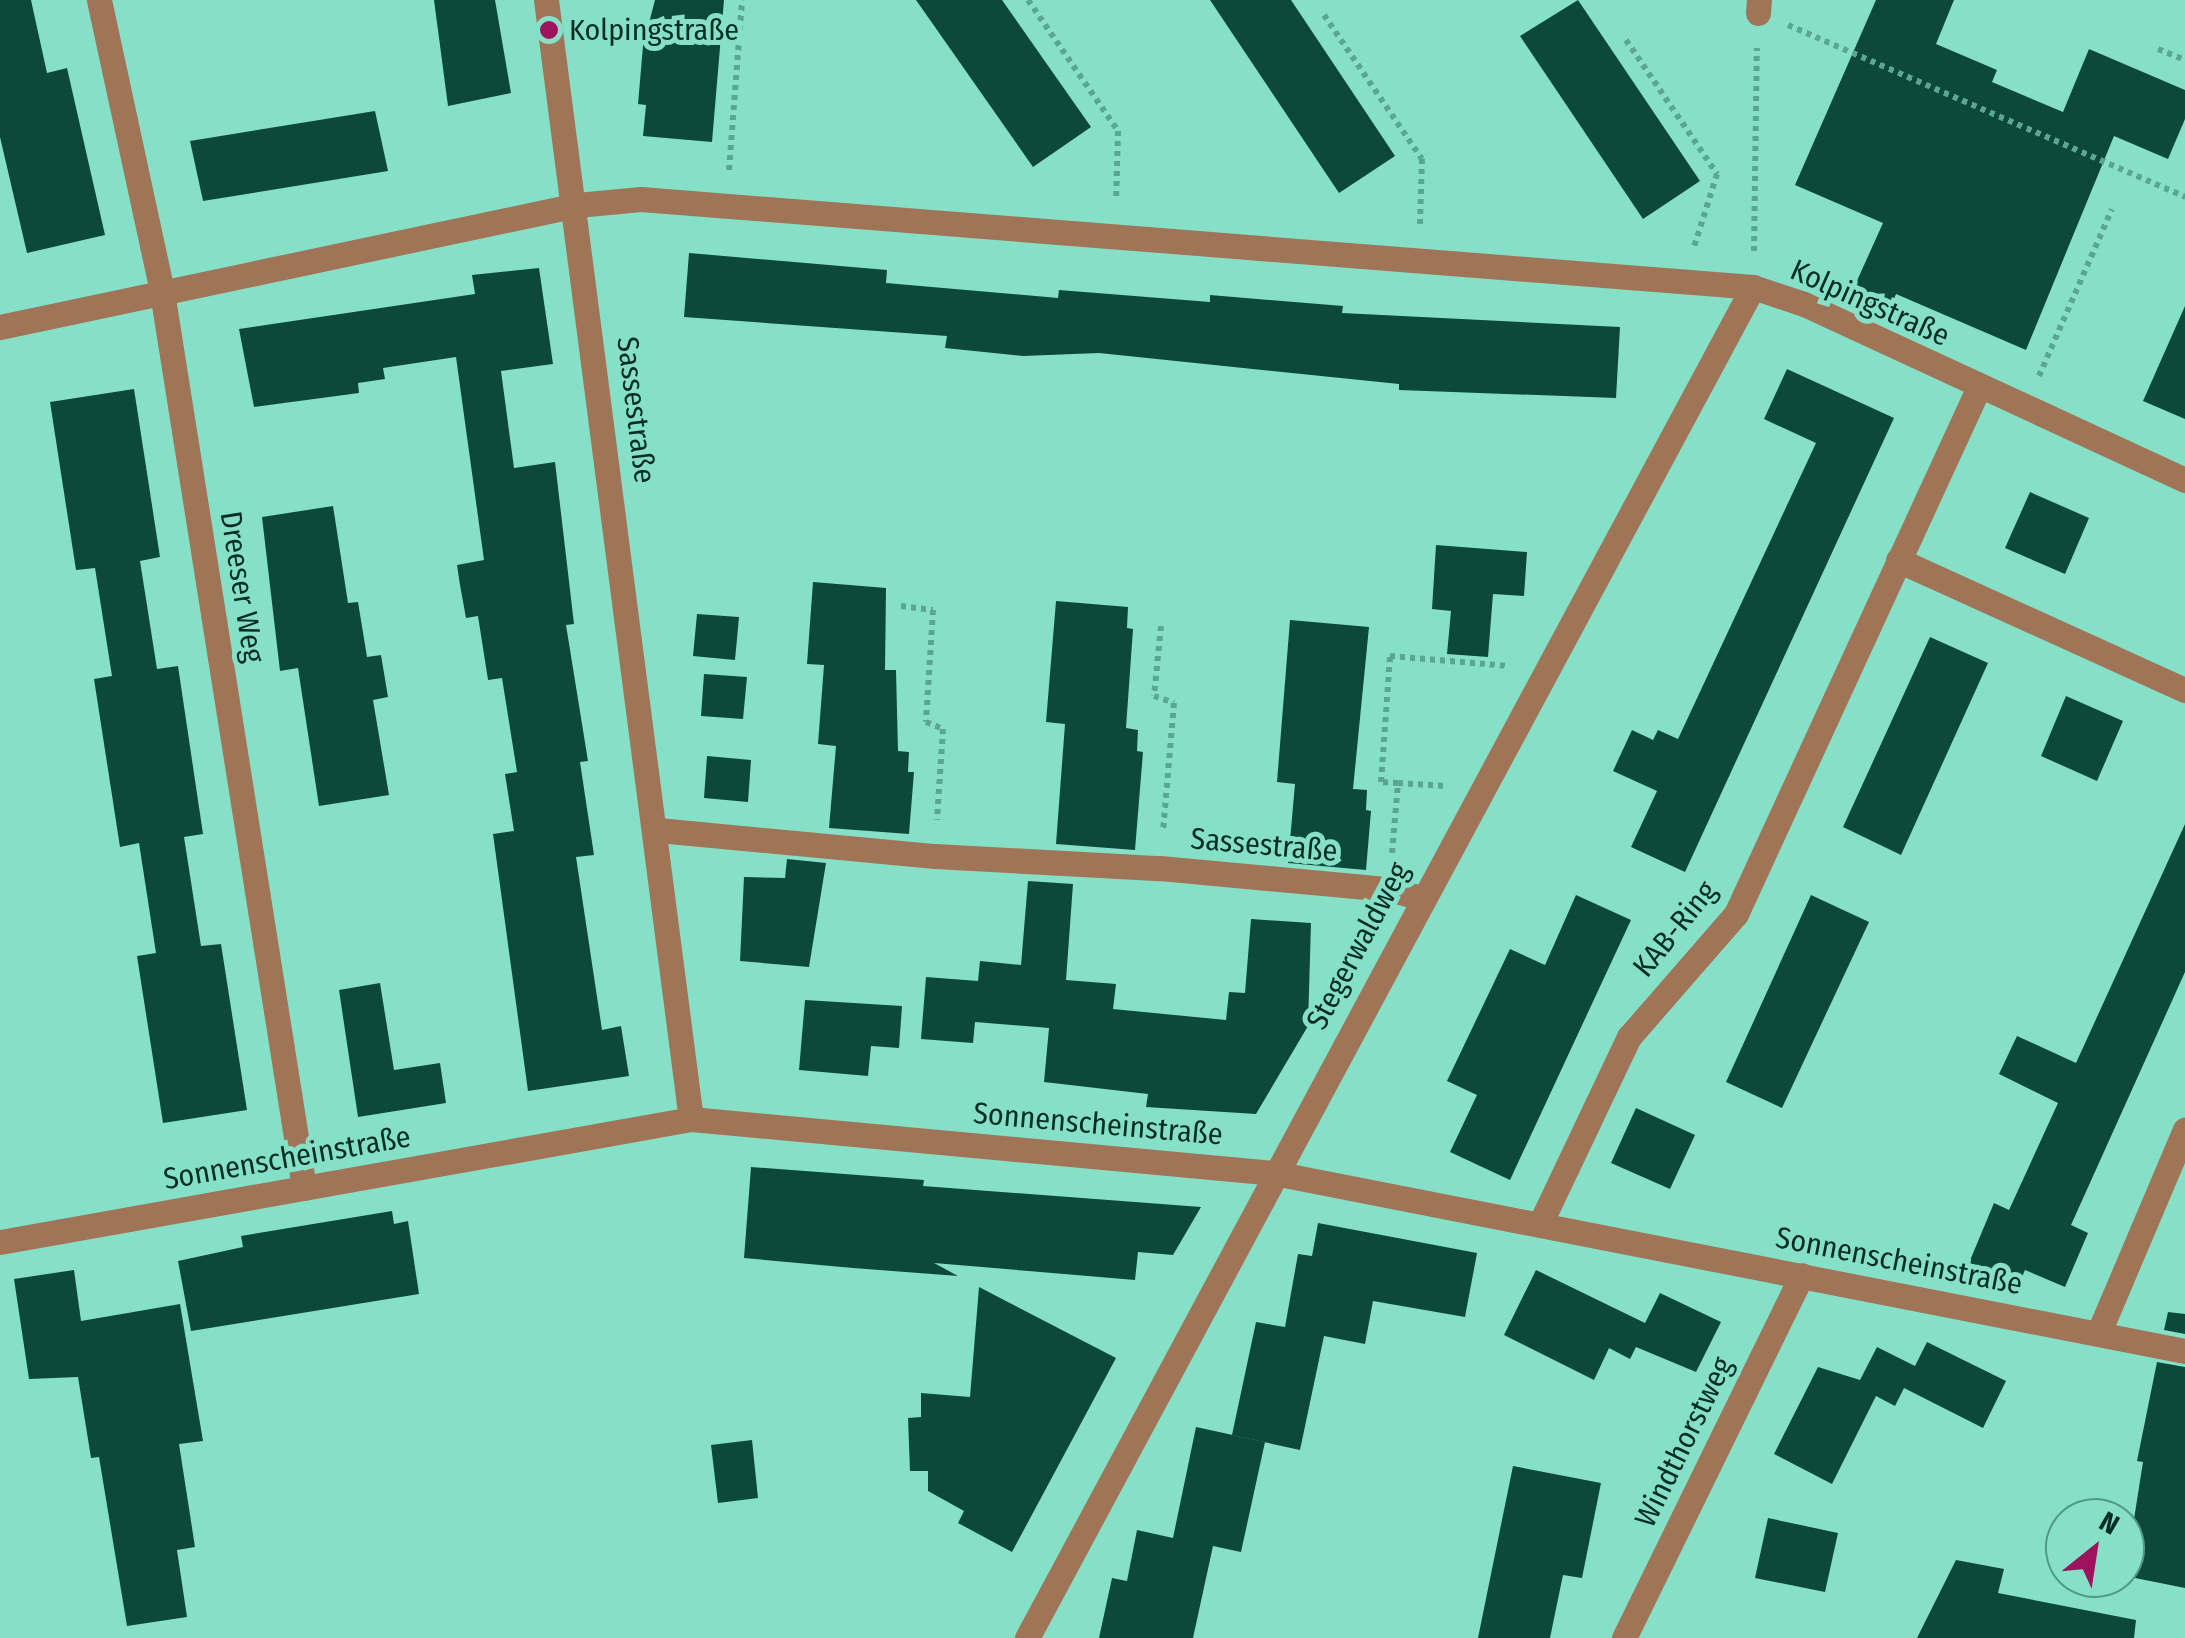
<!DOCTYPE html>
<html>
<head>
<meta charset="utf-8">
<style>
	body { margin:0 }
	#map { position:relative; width:2185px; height:1638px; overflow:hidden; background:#86e0c8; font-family:"Fira Sans Condensed",sans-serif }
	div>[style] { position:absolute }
	.building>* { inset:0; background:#0d483c }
	.path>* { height:6px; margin-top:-3px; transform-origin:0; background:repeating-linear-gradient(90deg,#5ba692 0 5px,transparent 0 10px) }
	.minor>* { height:25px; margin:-12.5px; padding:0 12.5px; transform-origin:12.5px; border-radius:12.5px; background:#a07457 }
	.dots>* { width:28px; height:28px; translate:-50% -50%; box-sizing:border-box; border:5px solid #86e0c8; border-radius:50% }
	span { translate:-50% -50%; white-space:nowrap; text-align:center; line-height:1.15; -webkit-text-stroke:10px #86e0c8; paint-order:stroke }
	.poi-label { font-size:30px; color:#032c23 }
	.left { translate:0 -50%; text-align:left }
	.street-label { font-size:30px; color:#032c23 }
	.north { position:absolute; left:2045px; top:1498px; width:100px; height:100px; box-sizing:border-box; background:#86e0c8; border:2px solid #529886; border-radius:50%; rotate:30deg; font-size:28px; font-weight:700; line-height:40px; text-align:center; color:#032c23 }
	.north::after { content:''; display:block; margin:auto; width:35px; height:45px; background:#9f135e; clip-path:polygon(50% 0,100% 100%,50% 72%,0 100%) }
</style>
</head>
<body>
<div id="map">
	<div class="building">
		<div style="clip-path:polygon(0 0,31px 0,47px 73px,67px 68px,105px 235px,27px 253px,0 137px)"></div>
		<div style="clip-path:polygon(434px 0,495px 0,511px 93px,448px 106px)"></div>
		<div style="clip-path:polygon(655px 0,724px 0,712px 142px,643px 136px,646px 105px,638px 104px,643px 46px)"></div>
		<div style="clip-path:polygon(916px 0,1002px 0,1091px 127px,1033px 167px)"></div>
		<div style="clip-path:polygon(1210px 0,1291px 0,1395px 156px,1339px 193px)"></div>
		<div style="clip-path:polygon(1578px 0,1700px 181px,1643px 219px,1520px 36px)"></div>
		<div style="clip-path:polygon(1876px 0,1954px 0,1936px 44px,1997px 70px,1992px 82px,2063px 112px,2089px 49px,2185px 90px,2185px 119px,2168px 159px,2114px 136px,2026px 350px,1896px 294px,1889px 311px,1851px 294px,1883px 223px,1795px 185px)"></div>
		<div style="clip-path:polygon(375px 111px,388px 171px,203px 201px,190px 141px)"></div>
		<div style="clip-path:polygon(689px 253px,887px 270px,886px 283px,1058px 298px,1059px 290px,1210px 302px,1210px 295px,1343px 306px,1342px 313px,1620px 327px,1616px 398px,1399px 390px,1399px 384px,1099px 353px,1023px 356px,945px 348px,947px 336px,684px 317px)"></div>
		<div style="clip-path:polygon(539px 268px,553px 364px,501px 371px,514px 468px,555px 462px,574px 624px,566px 625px,588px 761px,580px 762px,594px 855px,576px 857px,602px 1030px,621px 1026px,629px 1076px,528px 1091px,493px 834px,514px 831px,505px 774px,517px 772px,502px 678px,488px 680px,478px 616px,466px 618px,460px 585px,457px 565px,484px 560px,456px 357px,383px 368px,385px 379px,358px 383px,359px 393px,254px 407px,239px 329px,475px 294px,472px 275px)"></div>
		<div style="clip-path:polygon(2185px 306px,2185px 419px,2143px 401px)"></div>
		<div style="clip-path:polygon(1787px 369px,1894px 418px,1685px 872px,1631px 847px,1657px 791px,1613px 771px,1632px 730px,1653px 740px,1658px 730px,1678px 739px,1816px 443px,1764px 419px)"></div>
		<div style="clip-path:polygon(134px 389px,160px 557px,140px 561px,157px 669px,178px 666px,203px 834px,184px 837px,201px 946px,221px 944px,247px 1110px,163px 1123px,137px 956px,156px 953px,139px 843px,120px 847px,94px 679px,112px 676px,95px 568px,76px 570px,50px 402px)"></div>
		<div style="clip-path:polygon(2030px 492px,2089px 518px,2065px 574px,2005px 548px)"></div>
		<div style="clip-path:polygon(333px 506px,348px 603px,358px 602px,367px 657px,381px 655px,388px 697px,373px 700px,389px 795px,319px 806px,298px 668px,280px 671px,262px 517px)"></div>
		<div style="clip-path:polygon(1436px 545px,1527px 552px,1524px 596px,1493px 594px,1488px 657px,1447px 654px,1451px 611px,1432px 609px)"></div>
		<div style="clip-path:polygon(813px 582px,886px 588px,885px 670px,896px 670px,898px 751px,909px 752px,908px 772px,914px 772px,909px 834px,829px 828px,836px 746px,818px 744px,824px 665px,807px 664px)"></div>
		<div style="clip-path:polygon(1056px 601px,1128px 607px,1127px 628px,1133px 629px,1126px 728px,1138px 730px,1137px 751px,1143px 752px,1135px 850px,1056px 844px,1065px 724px,1046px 722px)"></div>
		<div style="clip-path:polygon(697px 614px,739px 617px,735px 660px,693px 656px)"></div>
		<div style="clip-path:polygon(1290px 620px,1369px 627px,1353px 789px,1367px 790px,1366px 810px,1371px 811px,1366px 870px,1288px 863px,1295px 784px,1277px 782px)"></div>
		<div style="clip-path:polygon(1930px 637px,1988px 663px,1901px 855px,1843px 827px)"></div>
		<div style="clip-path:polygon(704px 674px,747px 677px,743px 719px,701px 716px)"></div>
		<div style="clip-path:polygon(2066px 696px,2123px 721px,2097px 781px,2041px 756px)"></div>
		<div style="clip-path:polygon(707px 756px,751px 760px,748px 802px,704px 798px)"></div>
		<div style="clip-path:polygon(2185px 824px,2185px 972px,2071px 1225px,2088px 1233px,2065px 1287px,2025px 1270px,2016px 1291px,1966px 1270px,1994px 1203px,2009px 1210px,2058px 1103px,1999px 1074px,2017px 1036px,2076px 1063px)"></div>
		<div style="clip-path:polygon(787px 859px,826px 863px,809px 967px,740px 961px,744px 877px,785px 878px)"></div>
		<div style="clip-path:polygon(1028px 881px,1073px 884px,1066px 980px,1116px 984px,1113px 1009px,1226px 1020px,1229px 992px,1245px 993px,1251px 919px,1311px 923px,1308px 1026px,1256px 1114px,1146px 1107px,1148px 1094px,1044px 1082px,1049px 1028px,975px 1022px,973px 1043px,921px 1039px,926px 977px,978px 981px,980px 961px,1021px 965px)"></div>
		<div style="clip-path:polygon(1576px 895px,1631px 920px,1510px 1180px,1450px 1152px,1477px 1095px,1447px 1081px,1510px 949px,1545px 965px)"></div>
		<div style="clip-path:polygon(1811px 895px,1869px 922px,1782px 1108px,1726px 1082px)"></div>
		<div style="clip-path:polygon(380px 983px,394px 1070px,440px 1063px,446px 1103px,358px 1117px,339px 990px)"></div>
		<div style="clip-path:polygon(805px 1000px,902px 1006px,899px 1048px,871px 1046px,868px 1076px,799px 1070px)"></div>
		<div style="clip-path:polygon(1636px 1108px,1695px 1135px,1670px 1189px,1611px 1163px)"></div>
		<div style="clip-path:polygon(751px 1167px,924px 1180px,923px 1186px,1201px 1207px,1173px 1255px,1138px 1252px,1135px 1280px,934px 1263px,958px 1276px,853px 1268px,744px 1258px)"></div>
		<div style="clip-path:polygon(392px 1211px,394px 1224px,408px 1221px,419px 1294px,191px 1331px,178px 1261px,243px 1247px,241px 1236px)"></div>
		<div style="clip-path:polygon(1318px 1223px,1477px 1253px,1465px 1317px,1373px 1301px,1365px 1344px,1324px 1336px,1300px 1450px,1232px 1435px,1256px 1322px,1285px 1327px,1298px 1254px,1312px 1256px)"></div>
		<div style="clip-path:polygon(74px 1270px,81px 1321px,180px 1304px,203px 1441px,179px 1444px,195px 1547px,177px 1550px,187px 1617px,127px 1626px,99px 1457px,91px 1458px,78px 1377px,29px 1379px,14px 1279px)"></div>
		<div style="clip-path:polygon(1536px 1270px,1645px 1323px,1660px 1293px,1721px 1322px,1696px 1372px,1636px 1347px,1630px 1359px,1609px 1348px,1594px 1380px,1504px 1335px)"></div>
		<div style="clip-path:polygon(979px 1287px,1116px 1358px,1012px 1552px,958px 1523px,964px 1511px,928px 1491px,928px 1471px,910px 1471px,908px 1418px,921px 1417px,921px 1393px,970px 1397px)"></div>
		<div style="clip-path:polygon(2168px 1312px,2185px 1314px,2185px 1334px,2164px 1330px)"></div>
		<div style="clip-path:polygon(1927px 1342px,2006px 1381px,1983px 1428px,1904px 1388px,1895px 1406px,1876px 1396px,1832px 1484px,1774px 1454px,1818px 1367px,1860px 1380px,1877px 1347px,1915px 1366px)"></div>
		<div style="clip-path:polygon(2157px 1362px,2185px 1367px,2185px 1588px,2125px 1576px,2143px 1462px,2137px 1461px)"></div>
		<div style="clip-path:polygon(1196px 1427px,1265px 1442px,1241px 1552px,1213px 1546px,1193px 1638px,1099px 1638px,1112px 1578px,1127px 1581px,1137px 1530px,1173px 1538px)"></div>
		<div style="clip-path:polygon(752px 1440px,758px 1498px,718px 1503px,711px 1445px)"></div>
		<div style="clip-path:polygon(1513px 1466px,1601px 1483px,1582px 1578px,1563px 1575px,1550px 1638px,1478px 1638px)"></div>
		<div style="clip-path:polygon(1768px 1518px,1838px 1533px,1825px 1592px,1755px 1578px)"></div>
		<div style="clip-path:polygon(1956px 1560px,2004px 1569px,1998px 1593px,2136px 1620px,2134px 1638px,1917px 1638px)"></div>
	</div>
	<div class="path">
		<div style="left:1028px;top:0;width:159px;rotate:55.5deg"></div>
		<div style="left:1118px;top:131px;width:70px;rotate:91.6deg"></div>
		<div style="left:1324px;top:15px;width:174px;rotate:55.8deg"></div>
		<div style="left:1422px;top:159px;width:65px;rotate:91.8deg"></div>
		<div style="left:1788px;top:25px;width:433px;rotate:23.4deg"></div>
		<div style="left:1626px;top:40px;width:162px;rotate:55.8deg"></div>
		<div style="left:1717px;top:174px;width:77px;rotate:107.5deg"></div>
		<div style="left:2158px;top:49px;width:29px;rotate:22deg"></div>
		<div style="left:729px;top:170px;width:170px;rotate:-85.6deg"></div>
		<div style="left:1754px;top:251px;width:203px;rotate:-89.2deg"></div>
		<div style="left:2039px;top:376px;width:182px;rotate:-66.4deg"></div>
		<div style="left:901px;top:606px;width:32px;rotate:7deg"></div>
		<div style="left:933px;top:610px;width:112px;rotate:93.6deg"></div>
		<div style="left:926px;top:722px;width:18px;rotate:22deg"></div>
		<div style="left:943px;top:729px;width:91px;rotate:93.8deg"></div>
		<div style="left:1161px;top:626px;width:70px;rotate:95.7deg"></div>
		<div style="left:1154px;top:696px;width:21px;rotate:19deg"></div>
		<div style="left:1174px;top:703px;width:128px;rotate:94.9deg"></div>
		<div style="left:1398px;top:783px;width:49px;rotate:3.5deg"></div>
		<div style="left:1392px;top:853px;width:70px;rotate:-85.1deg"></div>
		<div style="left:1398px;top:783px;width:17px;rotate:-177deg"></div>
		<div style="left:1381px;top:782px;width:126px;rotate:-85.9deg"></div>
		<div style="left:1390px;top:656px;width:119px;rotate:4.8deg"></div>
	</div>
	<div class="minor">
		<div style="left:99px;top:0;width:299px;rotate:77.8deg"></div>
		<div style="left:162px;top:292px;width:907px;rotate:80.99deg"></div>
		<div style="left:546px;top:0;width:1128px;rotate:82.62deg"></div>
		<div style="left:1758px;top:13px;width:13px;rotate:-86deg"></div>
		<div style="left:0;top:327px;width:590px;rotate:-11.94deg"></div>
		<div style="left:577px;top:205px;width:64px;rotate:-5.4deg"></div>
		<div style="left:641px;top:199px;width:1115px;rotate:4.52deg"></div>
		<div style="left:1753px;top:287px;width:54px;rotate:18.4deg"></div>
		<div style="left:1804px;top:304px;width:420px;rotate:24.8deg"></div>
		<div style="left:1898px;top:560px;width:315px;rotate:24.4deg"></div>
		<div style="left:658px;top:830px;width:278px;rotate:5.4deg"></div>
		<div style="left:935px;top:856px;width:225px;rotate:3.1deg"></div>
		<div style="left:1160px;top:868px;width:229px;rotate:5.3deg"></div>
		<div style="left:1388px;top:889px;width:34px;rotate:15deg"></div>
		<div style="left:1541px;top:1222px;width:205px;rotate:-64.6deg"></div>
		<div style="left:1629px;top:1037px;width:163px;rotate:-49deg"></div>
		<div style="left:1736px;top:914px;width:578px;rotate:-65.25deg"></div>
		<div style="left:0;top:1242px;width:702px;rotate:-10.09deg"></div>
		<div style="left:691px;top:1119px;width:585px;rotate:5.29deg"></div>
		<div style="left:1274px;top:1173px;width:928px;rotate:11.06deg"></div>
		<div style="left:2099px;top:1332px;width:220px;rotate:-67deg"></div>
		<div style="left:1027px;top:1638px;width:1534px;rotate:-61.75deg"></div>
		<div style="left:1624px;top:1638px;width:404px;rotate:-63.9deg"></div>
	</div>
	<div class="dots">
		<div style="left:549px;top:30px;background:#9f135e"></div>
	</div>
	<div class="poi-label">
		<span class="left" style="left:569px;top:30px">Kolpingstraße</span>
	</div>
	<div class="street-label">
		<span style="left:1870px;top:303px;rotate:24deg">Kolpingstraße</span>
		<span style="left:636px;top:410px;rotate:83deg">Sassestraße</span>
		<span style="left:242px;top:587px;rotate:81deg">Dreeser Weg</span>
		<span style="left:1264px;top:845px;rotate:5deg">Sassestraße</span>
		<span style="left:1675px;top:929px;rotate:-51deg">KAB-Ring</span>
		<span style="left:1358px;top:946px;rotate:-62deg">Stegerwaldweg</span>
		<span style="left:1098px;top:1124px;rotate:5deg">Sonnenscheinstraße</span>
		<span style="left:287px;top:1158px;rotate:-10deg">Sonnenscheinstraße</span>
		<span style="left:1899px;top:1261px;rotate:11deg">Sonnenscheinstraße</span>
		<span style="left:1684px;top:1442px;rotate:-64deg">Windthorstweg</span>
	</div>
	<div class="north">N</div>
</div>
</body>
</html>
